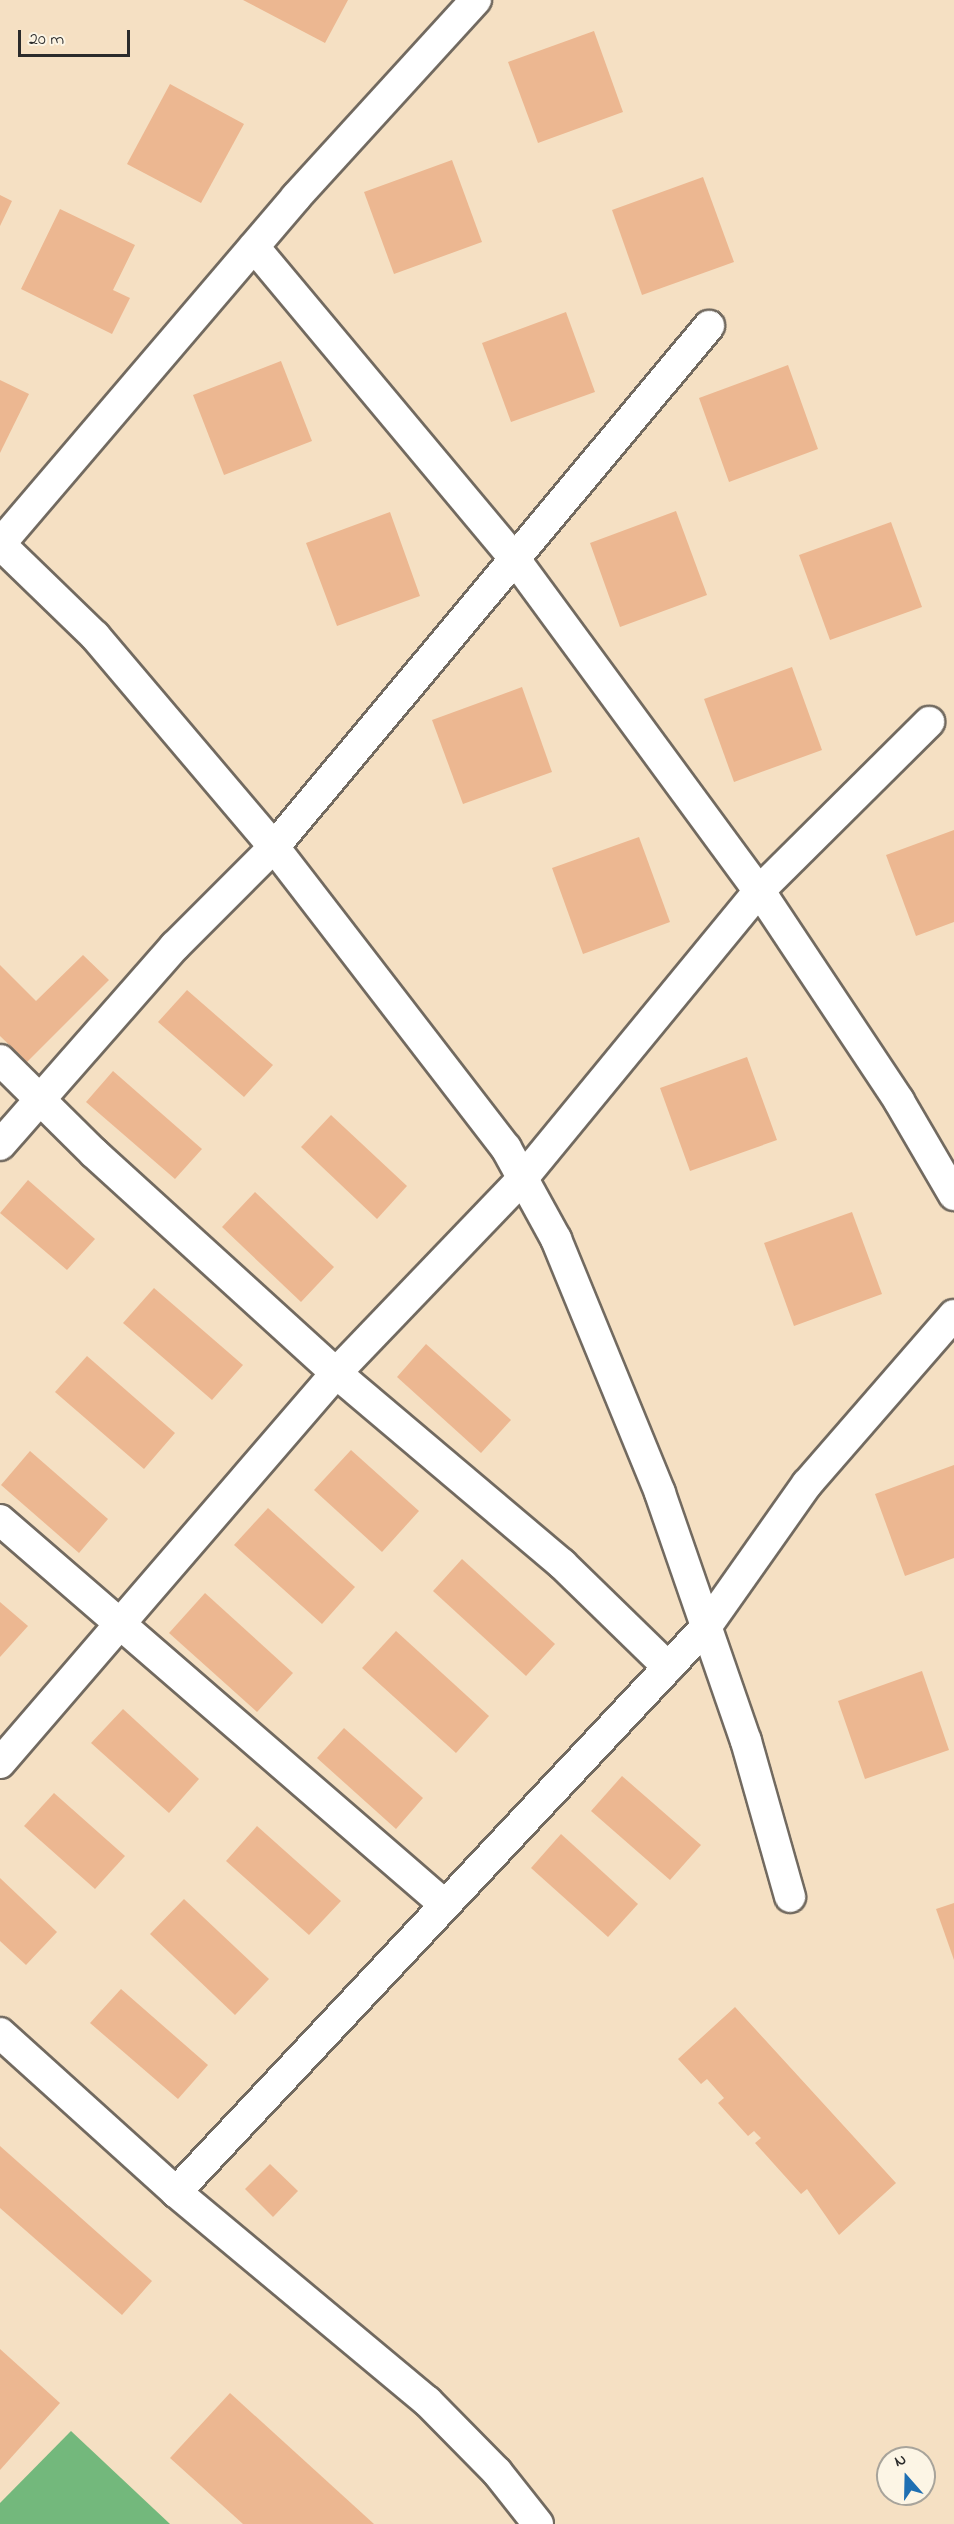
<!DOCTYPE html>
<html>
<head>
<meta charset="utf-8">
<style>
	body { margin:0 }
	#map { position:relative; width:954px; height:2524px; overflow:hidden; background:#f5e0c3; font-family:"Indie Flower",sans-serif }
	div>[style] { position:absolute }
	.forest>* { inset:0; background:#73b87c }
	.building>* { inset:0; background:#ecb791 }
	.roads { filter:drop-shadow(2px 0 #726a60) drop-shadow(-2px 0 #726a60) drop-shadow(0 2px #726a60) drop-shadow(0 -2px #726a60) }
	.street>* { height:30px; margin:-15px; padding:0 15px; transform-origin:15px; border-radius:15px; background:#fff }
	span { translate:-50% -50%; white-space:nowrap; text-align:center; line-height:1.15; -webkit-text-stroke:4.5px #fcf5e5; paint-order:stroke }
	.north { position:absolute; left:876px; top:2446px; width:60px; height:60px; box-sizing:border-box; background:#fcf5e5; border:2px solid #a8a49b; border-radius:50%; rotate:340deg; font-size:16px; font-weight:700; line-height:24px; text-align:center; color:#2b2b2b }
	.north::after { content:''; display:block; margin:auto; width:21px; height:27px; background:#1f6fb2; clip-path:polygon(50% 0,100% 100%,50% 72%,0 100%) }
	.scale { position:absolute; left:18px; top:30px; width:112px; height:27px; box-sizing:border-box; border:3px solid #2b2b2b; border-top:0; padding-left:8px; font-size:18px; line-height:21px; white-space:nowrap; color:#2b2b2b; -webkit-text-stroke:4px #fcf5e5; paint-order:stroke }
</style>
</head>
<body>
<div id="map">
	<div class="forest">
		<div style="clip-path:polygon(71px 2431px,170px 2524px,0 2524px,0 2503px)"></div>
	</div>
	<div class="building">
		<div style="clip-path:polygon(243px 0,348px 0,325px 43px)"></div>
		<div style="clip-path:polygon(594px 31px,623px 112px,538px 143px,508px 62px)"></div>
		<div style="clip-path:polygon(170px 84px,244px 124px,201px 203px,127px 164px)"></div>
		<div style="clip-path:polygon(452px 160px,482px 242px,394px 274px,364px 192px)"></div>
		<div style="clip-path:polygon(703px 177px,734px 262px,642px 295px,612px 210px)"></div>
		<div style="clip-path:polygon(0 195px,12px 201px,0 226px)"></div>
		<div style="clip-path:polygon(60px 209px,135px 245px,113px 290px,130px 298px,112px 334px,21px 289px)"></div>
		<div style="clip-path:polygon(566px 312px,595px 392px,511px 422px,482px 343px)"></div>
		<div style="clip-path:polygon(281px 361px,312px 441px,224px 475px,193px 395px)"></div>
		<div style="clip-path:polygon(788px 365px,818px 449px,729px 482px,699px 398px)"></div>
		<div style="clip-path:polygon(0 380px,29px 394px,0 453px)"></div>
		<div style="clip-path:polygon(676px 511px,707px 595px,620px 627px,590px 543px)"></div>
		<div style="clip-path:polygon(390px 512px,420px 596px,337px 626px,306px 543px)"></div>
		<div style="clip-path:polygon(891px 522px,922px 607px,830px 640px,799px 555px)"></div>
		<div style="clip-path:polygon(792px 667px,822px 750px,734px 782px,704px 699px)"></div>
		<div style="clip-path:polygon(522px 687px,552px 772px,463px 804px,432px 720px)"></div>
		<div style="clip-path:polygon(954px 830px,954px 922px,916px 936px,886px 855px)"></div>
		<div style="clip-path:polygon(639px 837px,670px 922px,583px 954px,552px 868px)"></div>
		<div style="clip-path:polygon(83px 955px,109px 980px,27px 1062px,0 1036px,0 965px,36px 1001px)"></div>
		<div style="clip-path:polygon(187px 990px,273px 1065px,244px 1097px,158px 1022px)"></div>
		<div style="clip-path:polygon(747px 1057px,777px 1140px,690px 1171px,660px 1088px)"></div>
		<div style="clip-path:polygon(113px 1071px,202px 1149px,175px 1179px,86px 1102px)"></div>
		<div style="clip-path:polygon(331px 1115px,407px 1186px,377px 1219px,301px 1147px)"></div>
		<div style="clip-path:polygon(28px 1180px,95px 1239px,67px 1270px,0 1213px)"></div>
		<div style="clip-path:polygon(255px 1192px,334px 1267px,301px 1302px,222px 1227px)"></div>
		<div style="clip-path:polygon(852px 1212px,882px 1294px,794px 1326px,764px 1243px)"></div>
		<div style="clip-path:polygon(154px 1288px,243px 1365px,212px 1400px,123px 1323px)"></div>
		<div style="clip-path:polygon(426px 1344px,511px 1420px,481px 1453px,397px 1377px)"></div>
		<div style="clip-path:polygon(87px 1356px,175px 1433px,144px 1469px,55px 1392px)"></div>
		<div style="clip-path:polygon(351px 1450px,419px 1511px,382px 1552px,314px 1490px)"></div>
		<div style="clip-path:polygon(30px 1451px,108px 1519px,79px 1553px,1px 1485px)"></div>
		<div style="clip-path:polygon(954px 1465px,954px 1558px,905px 1576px,875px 1494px)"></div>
		<div style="clip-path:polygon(268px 1508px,355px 1587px,322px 1624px,234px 1545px)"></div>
		<div style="clip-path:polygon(462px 1559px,555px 1644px,526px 1676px,433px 1591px)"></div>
		<div style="clip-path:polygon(205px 1593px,293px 1673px,257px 1712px,169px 1633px)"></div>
		<div style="clip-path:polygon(0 1602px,28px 1626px,0 1657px)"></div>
		<div style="clip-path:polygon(396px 1631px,489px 1716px,456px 1753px,362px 1668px)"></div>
		<div style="clip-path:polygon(922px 1671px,949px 1750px,865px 1779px,838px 1701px)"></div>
		<div style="clip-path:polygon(123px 1709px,199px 1779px,169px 1813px,91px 1743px)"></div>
		<div style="clip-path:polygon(344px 1728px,423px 1798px,396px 1829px,317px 1758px)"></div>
		<div style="clip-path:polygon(622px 1776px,701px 1845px,670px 1880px,591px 1811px)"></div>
		<div style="clip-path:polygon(54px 1793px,125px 1856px,95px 1889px,24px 1826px)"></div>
		<div style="clip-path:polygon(257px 1826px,341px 1901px,309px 1935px,226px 1861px)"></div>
		<div style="clip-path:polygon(561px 1834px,638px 1904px,608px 1937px,531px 1868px)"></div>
		<div style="clip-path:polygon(0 1878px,57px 1932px,26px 1965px,0 1941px)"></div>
		<div style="clip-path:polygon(184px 1899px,269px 1979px,235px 2015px,150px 1934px)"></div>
		<div style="clip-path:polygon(954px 1903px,954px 1960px,936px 1909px)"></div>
		<div style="clip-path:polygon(121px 1989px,208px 2065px,178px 2099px,90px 2023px)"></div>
		<div style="clip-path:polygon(735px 2007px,896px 2183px,839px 2235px,807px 2189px,801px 2194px,755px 2143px,761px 2138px,754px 2131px,748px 2136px,718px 2103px,724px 2098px,707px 2079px,701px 2084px,678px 2059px)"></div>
		<div style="clip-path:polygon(0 2146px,152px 2281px,122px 2315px,0 2208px)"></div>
		<div style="clip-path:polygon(270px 2164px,298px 2191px,273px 2217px,245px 2189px)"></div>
		<div style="clip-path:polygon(0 2349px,60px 2403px,0 2470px)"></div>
		<div style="clip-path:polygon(230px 2393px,374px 2524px,243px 2524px,170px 2458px)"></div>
	</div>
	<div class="roads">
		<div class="street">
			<div style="left:254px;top:247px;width:410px;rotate:50.1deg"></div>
			<div style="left:517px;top:562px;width:418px;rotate:53.7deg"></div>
			<div style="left:765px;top:899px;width:242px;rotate:56.4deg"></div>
			<div style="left:899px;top:1101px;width:109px;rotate:59.7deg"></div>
			<div style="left:0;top:544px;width:132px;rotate:44.1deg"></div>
			<div style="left:95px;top:636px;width:277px;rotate:49.7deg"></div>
			<div style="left:274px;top:847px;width:380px;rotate:52.4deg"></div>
			<div style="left:506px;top:1148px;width:104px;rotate:61.2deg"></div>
			<div style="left:556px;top:1239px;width:274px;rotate:67.7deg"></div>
			<div style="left:660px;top:1493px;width:262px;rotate:70.9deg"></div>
			<div style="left:746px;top:1741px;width:162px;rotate:74.2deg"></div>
			<div style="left:0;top:544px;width:456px;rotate:-49.5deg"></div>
			<div style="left:296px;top:197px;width:267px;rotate:-47.6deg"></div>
			<div style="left:0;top:1060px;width:132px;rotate:44.7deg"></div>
			<div style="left:94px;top:1153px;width:327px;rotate:42.3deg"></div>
			<div style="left:336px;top:1373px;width:296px;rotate:40.2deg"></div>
			<div style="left:562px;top:1564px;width:148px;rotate:44.2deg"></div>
			<div style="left:0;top:1145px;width:265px;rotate:-48.7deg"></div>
			<div style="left:175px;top:946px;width:140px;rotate:-45deg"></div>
			<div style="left:274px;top:847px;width:679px;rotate:-50.14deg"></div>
			<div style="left:0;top:1520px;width:588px;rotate:40.87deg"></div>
			<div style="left:0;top:1763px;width:515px;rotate:-49.25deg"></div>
			<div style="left:336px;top:1373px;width:270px;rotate:-46.2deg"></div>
			<div style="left:523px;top:1178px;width:372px;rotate:-50.6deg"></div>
			<div style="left:759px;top:891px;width:240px;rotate:-44.8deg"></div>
			<div style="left:0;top:2033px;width:237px;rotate:42.1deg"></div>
			<div style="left:176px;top:2192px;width:327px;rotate:39.8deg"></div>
			<div style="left:427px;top:2401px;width:100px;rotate:45.4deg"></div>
			<div style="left:497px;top:2472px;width:66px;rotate:51.7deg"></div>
			<div style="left:176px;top:2192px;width:775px;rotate:-46.83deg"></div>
			<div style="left:706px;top:1627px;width:175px;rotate:-54.8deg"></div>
			<div style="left:807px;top:1484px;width:224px;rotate:-49deg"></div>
		</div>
	</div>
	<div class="north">N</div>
	<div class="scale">20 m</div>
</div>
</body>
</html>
